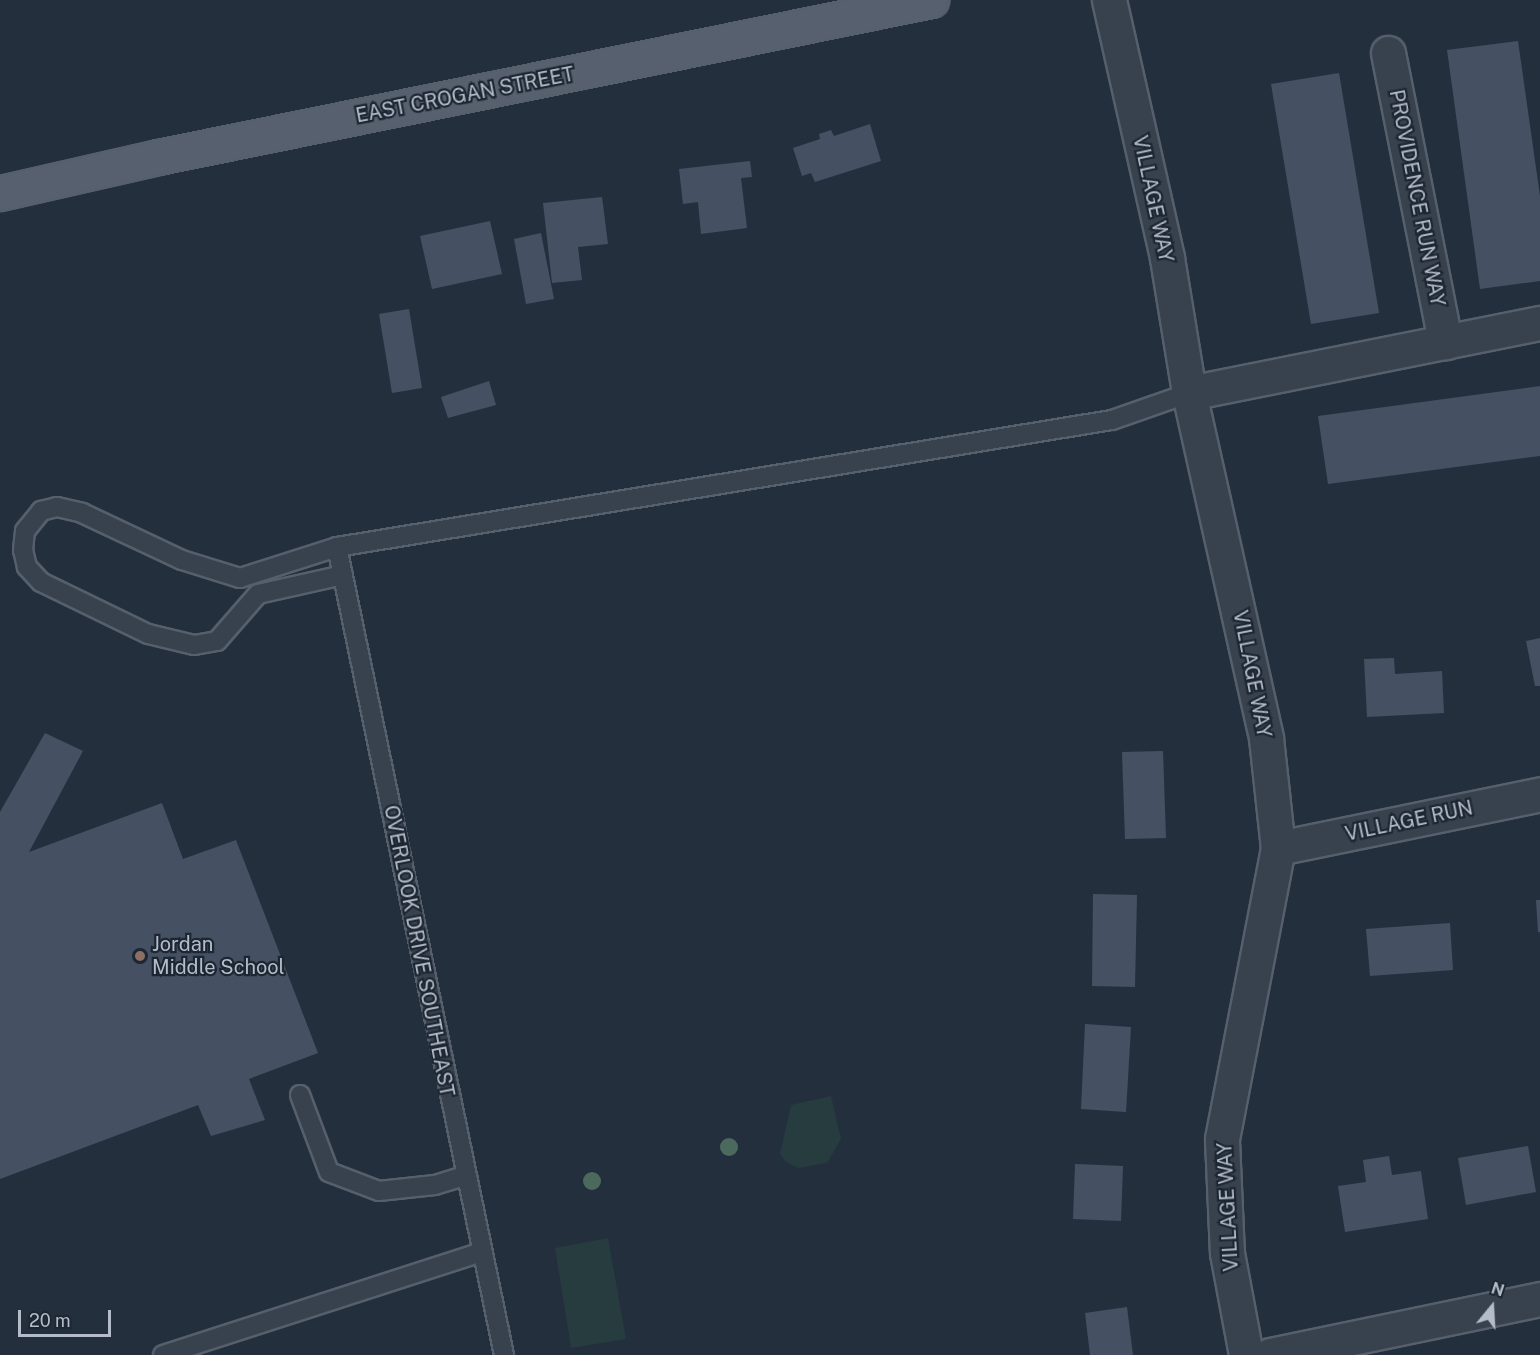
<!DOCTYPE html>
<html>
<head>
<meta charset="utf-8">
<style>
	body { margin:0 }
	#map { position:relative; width:1540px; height:1355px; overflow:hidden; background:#242f3e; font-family:"Public Sans",sans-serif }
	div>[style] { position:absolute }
	.green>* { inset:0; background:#263c3f }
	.building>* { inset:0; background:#455162 }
	.roads { filter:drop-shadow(2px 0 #565f6c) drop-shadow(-2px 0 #565f6c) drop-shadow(0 2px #565f6c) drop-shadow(0 -2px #565f6c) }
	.lane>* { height:18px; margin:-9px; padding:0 9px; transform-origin:9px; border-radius:9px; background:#38414e }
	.street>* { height:33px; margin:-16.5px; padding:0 16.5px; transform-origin:16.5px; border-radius:16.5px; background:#38414e }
	.primary>* { height:33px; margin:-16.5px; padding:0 16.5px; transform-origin:16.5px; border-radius:16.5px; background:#56606e }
	.trees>* { width:18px; height:18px; margin:-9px; border-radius:50%; background:#4b6a5d }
	.dots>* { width:16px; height:16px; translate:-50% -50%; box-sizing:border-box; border:3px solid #1d2633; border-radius:50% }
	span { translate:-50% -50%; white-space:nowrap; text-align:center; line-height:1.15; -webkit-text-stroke:4.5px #1d2633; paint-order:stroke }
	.street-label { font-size:20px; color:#b4bcc9 }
	.poi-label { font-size:20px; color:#b4bcc9 }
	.left { translate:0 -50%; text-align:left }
	.north { position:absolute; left:1462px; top:1277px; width:60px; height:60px; -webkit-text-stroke:4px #1d2633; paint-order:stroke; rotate:18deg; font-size:16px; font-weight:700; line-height:24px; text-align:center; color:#b4bcc9 }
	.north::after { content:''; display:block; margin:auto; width:21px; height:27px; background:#b4bcc9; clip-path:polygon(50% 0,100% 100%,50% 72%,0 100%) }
	.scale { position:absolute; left:18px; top:1310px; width:93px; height:27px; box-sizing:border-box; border:3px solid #b4bcc9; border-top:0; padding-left:8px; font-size:18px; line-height:21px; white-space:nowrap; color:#b4bcc9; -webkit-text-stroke:4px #1d2633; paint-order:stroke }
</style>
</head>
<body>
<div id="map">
	<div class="green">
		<div style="clip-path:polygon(831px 1096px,841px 1139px,827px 1163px,798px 1168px,786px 1162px,780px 1154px,791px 1105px)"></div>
		<div style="clip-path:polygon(608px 1238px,626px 1339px,571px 1348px,555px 1248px)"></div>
	</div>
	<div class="building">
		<div style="clip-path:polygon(1518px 41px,1540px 196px,1540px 281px,1480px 289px,1447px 50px)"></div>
		<div style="clip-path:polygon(1339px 73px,1379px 313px,1311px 324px,1271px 84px)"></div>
		<div style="clip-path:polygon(870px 124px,881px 161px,815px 182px,811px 173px,802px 176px,793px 148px,820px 139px,819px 134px,831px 130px,834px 136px)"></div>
		<div style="clip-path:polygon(750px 161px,752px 177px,741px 178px,747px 228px,701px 234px,698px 202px,683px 204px,679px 169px)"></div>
		<div style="clip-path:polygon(602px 197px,608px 244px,578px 247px,582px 280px,552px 283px,543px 203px)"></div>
		<div style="clip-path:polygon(490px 221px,502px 274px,432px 289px,420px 236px)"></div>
		<div style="clip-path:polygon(541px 233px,554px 299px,526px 304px,514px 239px)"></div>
		<div style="clip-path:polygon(409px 309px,422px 388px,392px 393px,379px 314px)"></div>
		<div style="clip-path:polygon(489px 381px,496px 405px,448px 418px,441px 397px)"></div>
		<div style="clip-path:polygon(1540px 386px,1540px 456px,1328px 484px,1318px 416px)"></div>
		<div style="clip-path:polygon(1540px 638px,1540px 686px,1535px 686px,1526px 641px)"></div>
		<div style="clip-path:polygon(1394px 658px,1395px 674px,1442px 671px,1444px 713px,1367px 717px,1364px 659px)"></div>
		<div style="clip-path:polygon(45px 733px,83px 751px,29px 852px,162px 803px,183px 859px,236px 840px,318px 1053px,249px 1079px,265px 1120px,211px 1136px,198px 1105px,0 1179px,0 812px)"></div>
		<div style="clip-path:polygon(1163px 751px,1166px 838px,1125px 839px,1122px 752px)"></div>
		<div style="clip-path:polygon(1093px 894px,1137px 895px,1135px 987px,1092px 986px)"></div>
		<div style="clip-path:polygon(1536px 900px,1540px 900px,1540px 932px,1538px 932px)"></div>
		<div style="clip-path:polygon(1450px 923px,1453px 970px,1370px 976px,1366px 929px)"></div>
		<div style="clip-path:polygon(1085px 1024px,1131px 1027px,1126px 1112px,1081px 1109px)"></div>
		<div style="clip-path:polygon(1528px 1146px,1536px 1192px,1466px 1205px,1458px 1158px)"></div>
		<div style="clip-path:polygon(1389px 1156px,1392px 1175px,1421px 1171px,1428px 1219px,1345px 1232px,1338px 1186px,1366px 1182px,1363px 1160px)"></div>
		<div style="clip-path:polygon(1075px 1164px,1123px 1166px,1121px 1221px,1073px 1219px)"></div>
		<div style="clip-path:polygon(1127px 1307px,1133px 1355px,1090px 1355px,1085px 1313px)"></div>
	</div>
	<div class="roads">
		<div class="lane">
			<div style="left:337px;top:547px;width:825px;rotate:78.32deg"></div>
			<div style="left:343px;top:575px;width:87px;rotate:167.4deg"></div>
			<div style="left:258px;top:594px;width:62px;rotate:131.1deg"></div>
			<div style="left:217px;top:641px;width:23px;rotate:170deg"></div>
			<div style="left:194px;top:645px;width:47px;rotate:-166.6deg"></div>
			<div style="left:148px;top:634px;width:119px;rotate:-154.1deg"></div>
			<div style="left:41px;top:582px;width:21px;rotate:-133deg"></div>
			<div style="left:27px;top:567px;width:17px;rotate:-103deg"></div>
			<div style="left:23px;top:550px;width:19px;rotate:-84deg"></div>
			<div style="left:25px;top:531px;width:26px;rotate:-51deg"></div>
			<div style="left:41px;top:511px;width:16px;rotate:-14deg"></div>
			<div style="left:57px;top:507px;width:26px;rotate:13deg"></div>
			<div style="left:82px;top:513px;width:110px;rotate:25.2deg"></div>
			<div style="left:182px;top:560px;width:61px;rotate:17.2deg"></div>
			<div style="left:240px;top:578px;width:102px;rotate:-17.7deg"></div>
			<div style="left:337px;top:547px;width:785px;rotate:-9.31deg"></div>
			<div style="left:1112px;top:420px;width:82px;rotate:-19.3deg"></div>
			<div style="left:300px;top:1095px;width:82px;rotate:69.4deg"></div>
			<div style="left:329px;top:1172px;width:53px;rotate:20.8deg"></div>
			<div style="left:379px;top:1191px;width:56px;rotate:-6.1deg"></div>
			<div style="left:435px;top:1185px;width:31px;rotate:-17deg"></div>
			<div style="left:163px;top:1355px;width:335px;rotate:-17.9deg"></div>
		</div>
		<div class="street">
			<div style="left:1109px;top:0;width:264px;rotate:77.3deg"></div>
			<div style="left:1167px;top:258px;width:137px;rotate:80.7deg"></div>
			<div style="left:1189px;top:393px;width:353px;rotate:77.4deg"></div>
			<div style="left:1266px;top:738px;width:111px;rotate:83.8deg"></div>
			<div style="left:1278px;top:848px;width:297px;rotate:100.9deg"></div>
			<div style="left:1222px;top:1140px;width:113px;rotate:87.5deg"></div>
			<div style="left:1227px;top:1253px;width:104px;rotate:79.4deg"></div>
			<div style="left:1388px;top:53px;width:295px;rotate:78.8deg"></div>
			<div style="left:1189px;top:393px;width:358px;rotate:-11.3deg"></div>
			<div style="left:1278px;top:848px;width:268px;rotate:-11.6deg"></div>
			<div style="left:1270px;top:1355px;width:276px;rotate:-11.7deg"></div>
		</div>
		<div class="primary">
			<div style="left:0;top:193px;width:162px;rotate:-12.8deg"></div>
			<div style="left:158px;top:157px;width:789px;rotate:-11.48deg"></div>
		</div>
	</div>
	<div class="trees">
		<div style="left:729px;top:1147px"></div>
		<div style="left:592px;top:1181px"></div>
	</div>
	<div class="dots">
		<div style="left:140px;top:956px;background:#8d6e63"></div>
	</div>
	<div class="street-label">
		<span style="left:465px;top:95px;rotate:-11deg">EAST CROGAN STREET</span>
		<span style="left:1417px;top:198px;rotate:79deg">PROVIDENCE RUN WAY</span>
		<span style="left:1153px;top:199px;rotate:78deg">VILLAGE WAY</span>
		<span style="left:1252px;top:674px;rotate:79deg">VILLAGE WAY</span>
		<span style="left:1409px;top:821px;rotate:-12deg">VILLAGE RUN</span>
		<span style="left:419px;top:951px;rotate:79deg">OVERLOOK DRIVE SOUTHEAST</span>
		<span style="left:1228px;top:1207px;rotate:-93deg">VILLAGE WAY</span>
	</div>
	<div class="poi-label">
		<span class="left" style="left:152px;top:956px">Jordan<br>Middle School</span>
	</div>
	<div class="north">N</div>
	<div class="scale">20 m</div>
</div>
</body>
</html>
